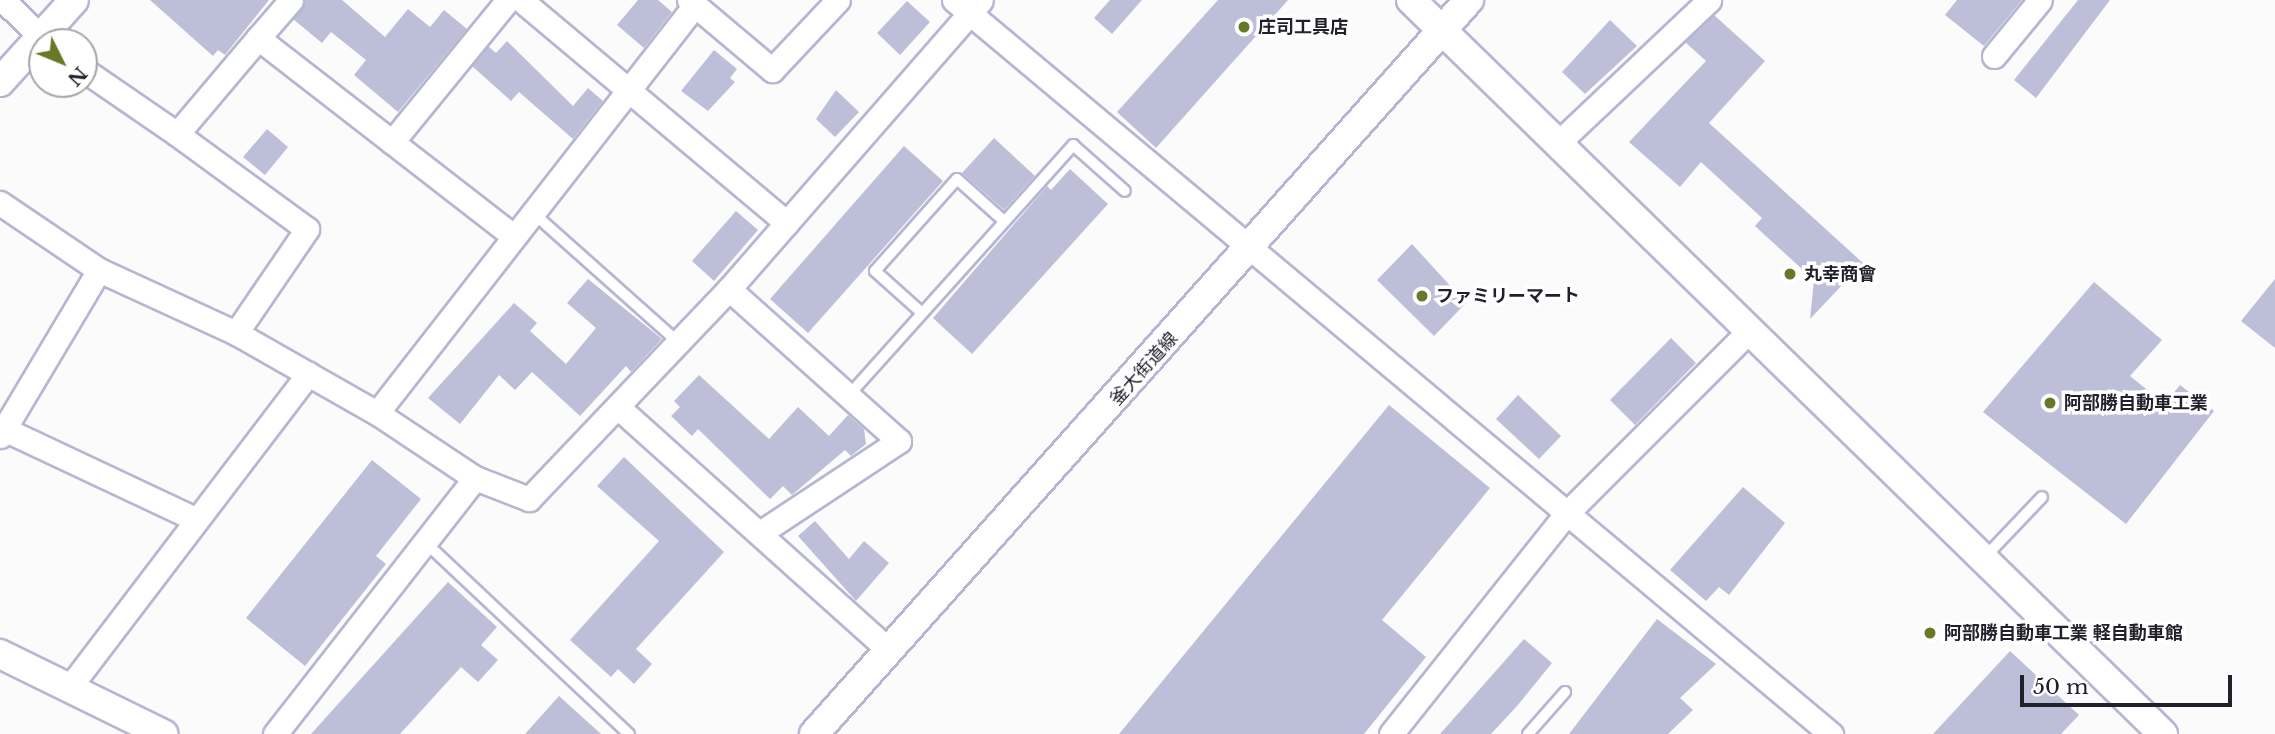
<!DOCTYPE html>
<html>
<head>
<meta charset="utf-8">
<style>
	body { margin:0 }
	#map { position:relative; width:2275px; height:734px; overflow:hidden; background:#fbfbfb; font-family:"Libre Baskerville","Noto Sans JP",serif }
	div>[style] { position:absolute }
	.building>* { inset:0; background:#bdbfd9 }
	.roads { filter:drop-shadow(2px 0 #b5b7d1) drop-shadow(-2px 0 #b5b7d1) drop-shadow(0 2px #b5b7d1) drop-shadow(0 -2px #b5b7d1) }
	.service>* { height:10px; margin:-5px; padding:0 5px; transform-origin:5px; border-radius:5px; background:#fff }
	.minor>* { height:23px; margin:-11.5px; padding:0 11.5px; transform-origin:11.5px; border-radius:11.5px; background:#fff }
	.tertiary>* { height:28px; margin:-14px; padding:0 14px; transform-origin:14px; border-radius:14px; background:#fff }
	.dots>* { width:19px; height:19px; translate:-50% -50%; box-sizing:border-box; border:4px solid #fff; border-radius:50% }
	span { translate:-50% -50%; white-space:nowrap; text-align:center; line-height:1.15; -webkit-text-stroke:7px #fff; paint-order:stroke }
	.poi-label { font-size:18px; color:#21212b; font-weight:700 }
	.left { translate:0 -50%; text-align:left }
	.street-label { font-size:18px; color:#21212b }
	.north { position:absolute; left:28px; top:28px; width:70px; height:70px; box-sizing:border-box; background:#fff; border:2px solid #a6a6aa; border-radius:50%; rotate:133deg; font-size:19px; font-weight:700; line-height:28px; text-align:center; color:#21212b }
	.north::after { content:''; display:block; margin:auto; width:24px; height:32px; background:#677827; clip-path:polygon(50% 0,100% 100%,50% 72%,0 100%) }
	.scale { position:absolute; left:2020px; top:675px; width:212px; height:32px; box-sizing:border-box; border:4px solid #21212b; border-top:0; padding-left:9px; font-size:21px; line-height:24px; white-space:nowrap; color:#21212b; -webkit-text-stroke:5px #fff; paint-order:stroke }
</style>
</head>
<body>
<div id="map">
	<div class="building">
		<div style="clip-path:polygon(150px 0,269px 0,225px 55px,218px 50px,213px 56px)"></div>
		<div style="clip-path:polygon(305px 0,342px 0,385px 37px,408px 9px,430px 27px,444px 10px,467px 29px,398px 112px,354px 75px,366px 60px,331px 32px,322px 43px,293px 19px)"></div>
		<div style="clip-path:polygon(638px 0,658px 0,672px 12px,644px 48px,617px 25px)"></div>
		<div style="clip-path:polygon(1110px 0,1142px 0,1112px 34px,1094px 18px)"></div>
		<div style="clip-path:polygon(1218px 0,1288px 0,1156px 148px,1117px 112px)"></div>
		<div style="clip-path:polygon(1957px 0,2022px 0,1984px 46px,1945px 15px)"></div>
		<div style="clip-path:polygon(2078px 0,2110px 0,2036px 98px,2014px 80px)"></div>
		<div style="clip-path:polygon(907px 1px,930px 22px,900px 55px,877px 33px)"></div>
		<div style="clip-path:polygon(1714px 15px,1765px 61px,1709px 123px,1863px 263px,1810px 319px,1814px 280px,1755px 226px,1762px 218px,1701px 162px,1680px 187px,1629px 142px,1706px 61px,1685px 42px)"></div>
		<div style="clip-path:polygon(1610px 20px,1637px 46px,1585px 94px,1562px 72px)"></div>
		<div style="clip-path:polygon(507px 41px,573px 106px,588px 88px,603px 101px,573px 139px,519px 92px,511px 101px,472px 66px,488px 46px,496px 53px)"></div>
		<div style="clip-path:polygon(714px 50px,737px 69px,730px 78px,735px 82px,708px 111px,681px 91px)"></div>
		<div style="clip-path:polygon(836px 90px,859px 112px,835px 137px,816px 119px)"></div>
		<div style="clip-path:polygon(267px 129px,288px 147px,265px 175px,243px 157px)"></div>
		<div style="clip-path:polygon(994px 138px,1035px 176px,1004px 210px,962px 173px)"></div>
		<div style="clip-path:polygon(904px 146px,943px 181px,808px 333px,770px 299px)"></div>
		<div style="clip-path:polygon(1070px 169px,1108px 204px,972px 354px,933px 318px,1047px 186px,1051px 190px)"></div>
		<div style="clip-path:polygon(736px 211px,758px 230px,714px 281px,692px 261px)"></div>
		<div style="clip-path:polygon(1412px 244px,1466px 303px,1434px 336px,1377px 280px)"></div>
		<div style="clip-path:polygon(588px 279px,662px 339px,631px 372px,626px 366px,580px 416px,532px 372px,515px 390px,499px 375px,460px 424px,428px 398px,514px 303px,537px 323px,530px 331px,566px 364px,596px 328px,567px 303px)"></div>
		<div style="clip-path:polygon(2275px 279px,2275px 348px,2241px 321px)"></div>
		<div style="clip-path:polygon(2094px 282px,2162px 340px,2130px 376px,2165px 404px,2180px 385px,2214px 411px,2126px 524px,1983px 412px)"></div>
		<div style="clip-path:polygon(1671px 338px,1696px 363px,1635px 425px,1610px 400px)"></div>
		<div style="clip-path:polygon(699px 375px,769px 439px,798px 407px,829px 436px,848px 415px,864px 429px,866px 444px,851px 456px,845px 450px,792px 495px,783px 486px,770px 499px,698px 429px,692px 436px,671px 416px,680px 407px,674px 401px)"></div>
		<div style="clip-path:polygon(1518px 395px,1561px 436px,1539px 459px,1496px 419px)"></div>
		<div style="clip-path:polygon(1389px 405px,1490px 488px,1382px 620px,1426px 657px,1364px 734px,1119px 734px)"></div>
		<div style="clip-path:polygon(624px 457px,724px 552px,636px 649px,652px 664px,634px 684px,618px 669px,611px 677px,570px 640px,659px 541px,597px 486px)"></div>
		<div style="clip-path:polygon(372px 460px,421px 499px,376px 556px,386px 564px,305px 666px,246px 618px)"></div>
		<div style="clip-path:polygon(1743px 487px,1785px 523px,1729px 595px,1719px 587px,1706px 601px,1670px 570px)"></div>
		<div style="clip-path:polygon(815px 521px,849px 559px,864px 541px,889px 563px,856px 601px,798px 536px)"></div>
		<div style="clip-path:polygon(448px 582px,497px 627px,481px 645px,498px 660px,478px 682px,461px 667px,400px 734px,311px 734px)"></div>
		<div style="clip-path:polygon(1657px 619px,1716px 664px,1680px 698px,1693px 710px,1668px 734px,1569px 734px)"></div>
		<div style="clip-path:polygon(1524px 639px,1552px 663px,1517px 706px,1491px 734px,1440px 734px)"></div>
		<div style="clip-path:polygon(2010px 651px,2079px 715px,2061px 734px,1933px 734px)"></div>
		<div style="clip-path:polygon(559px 696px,601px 734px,525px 734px)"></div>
	</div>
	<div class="roads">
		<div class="service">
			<div style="left:532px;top:212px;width:197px;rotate:41.7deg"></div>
			<div style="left:922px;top:313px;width:63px;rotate:-138.2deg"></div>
			<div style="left:875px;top:271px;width:123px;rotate:-48.3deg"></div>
			<div style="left:957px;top:179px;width:63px;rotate:41.8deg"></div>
			<div style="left:849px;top:395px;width:336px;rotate:-48.1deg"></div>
			<div style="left:1073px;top:145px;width:69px;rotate:41.5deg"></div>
			<div style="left:425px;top:542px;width:280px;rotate:43.3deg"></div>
			<div style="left:1984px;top:558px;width:84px;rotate:-46.4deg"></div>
			<div style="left:1528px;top:734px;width:56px;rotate:-48.6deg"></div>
		</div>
		<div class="minor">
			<div style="left:3px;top:0;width:60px;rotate:44.3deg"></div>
			<div style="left:521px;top:0;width:347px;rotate:40deg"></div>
			<div style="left:689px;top:0;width:109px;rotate:40.1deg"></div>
			<div style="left:772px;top:70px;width:96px;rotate:-46.7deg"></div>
			<div style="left:954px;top:0;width:1144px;rotate:39.93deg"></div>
			<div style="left:695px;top:5px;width:517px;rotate:127.93deg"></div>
			<div style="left:377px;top:413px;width:118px;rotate:33.6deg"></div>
			<div style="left:475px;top:478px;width:58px;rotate:21.3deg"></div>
			<div style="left:529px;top:499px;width:290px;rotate:-46.4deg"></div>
			<div style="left:729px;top:289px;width:383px;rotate:-48.9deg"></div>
			<div style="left:258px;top:38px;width:50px;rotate:-49deg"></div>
			<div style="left:1994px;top:56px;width:72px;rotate:-50.6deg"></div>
			<div style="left:84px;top:70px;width:113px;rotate:34.5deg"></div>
			<div style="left:177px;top:134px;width:126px;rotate:-49.8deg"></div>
			<div style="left:258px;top:38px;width:321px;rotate:37.8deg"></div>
			<div style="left:177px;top:134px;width:161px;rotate:36.2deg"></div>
			<div style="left:307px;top:229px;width:126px;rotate:124.3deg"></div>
			<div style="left:392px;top:142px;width:183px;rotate:-50.8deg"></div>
			<div style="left:1558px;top:143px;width:208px;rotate:-43.4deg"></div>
			<div style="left:0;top:203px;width:120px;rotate:34.1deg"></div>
			<div style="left:99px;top:270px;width:151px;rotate:24.7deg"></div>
			<div style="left:236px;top:333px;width:162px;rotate:29.6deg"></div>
			<div style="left:729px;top:289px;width:228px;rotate:41.8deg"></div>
			<div style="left:899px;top:441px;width:167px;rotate:146.5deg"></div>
			<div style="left:619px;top:408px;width:364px;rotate:41.9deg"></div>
			<div style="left:4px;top:429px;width:213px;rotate:25.2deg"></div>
			<div style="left:0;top:436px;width:193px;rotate:-59.2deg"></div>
			<div style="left:72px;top:684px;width:390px;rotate:-52.7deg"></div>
			<div style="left:275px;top:734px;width:325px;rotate:-52deg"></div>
			<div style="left:1391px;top:734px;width:280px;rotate:-51.5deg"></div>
			<div style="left:1565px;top:515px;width:262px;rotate:-45deg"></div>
		</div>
		<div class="tertiary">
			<div style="left:1411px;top:0;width:1051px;rotate:44.31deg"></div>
			<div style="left:0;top:82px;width:110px;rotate:-47.9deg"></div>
			<div style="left:0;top:654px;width:182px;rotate:26.1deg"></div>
			<div style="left:814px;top:734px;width:984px;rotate:-48.26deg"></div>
		</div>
	</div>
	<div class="dots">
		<div style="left:1244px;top:27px;background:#677827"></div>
		<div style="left:1790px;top:274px;background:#677827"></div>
		<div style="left:1422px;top:296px;background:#677827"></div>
		<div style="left:2050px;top:403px;background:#677827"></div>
		<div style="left:1930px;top:633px;background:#677827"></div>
	</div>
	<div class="poi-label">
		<span class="left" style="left:1258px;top:27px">庄司工具店</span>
		<span class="left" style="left:1804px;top:274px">丸幸商會</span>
		<span class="left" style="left:1436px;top:296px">ファミリーマート</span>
		<span class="left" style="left:2064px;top:403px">阿部勝自動車工業</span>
		<span class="left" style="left:1944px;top:633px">阿部勝自動車工業 軽自動車館</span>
	</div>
	<div class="street-label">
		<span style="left:1144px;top:369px;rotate:-48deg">釜大街道線</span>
	</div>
	<div class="north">N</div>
	<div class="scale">50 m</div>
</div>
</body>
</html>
